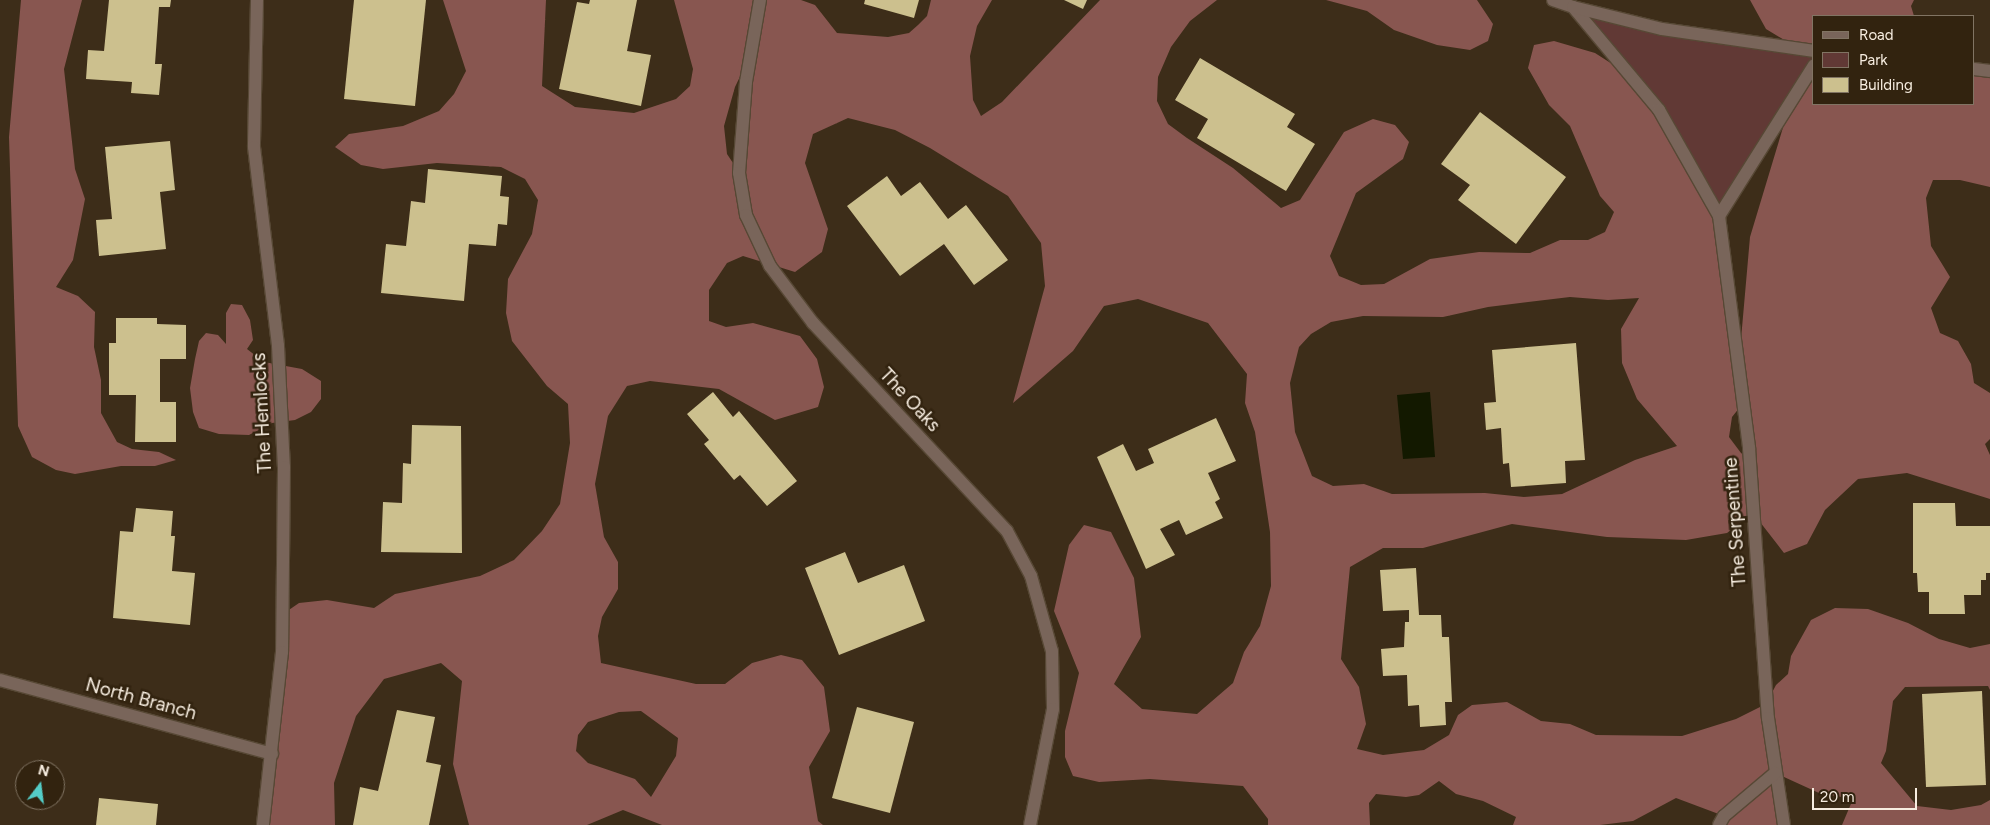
<!DOCTYPE html>
<html>
<head>
<meta charset="utf-8">
<style>
	body { margin:0 }
	#map { position:relative; width:1990px; height:825px; overflow:hidden; background:#3d2d19; font-family:Figtree,sans-serif }
	div>[style] { position:absolute }
	.green>* { inset:0; background:#613935 }
	.forest>* { inset:0; background:#885650 }
	.water>* { inset:0; background:#131900 }
	.building>* { inset:0; background:#ccc08e }
	.roads { filter:drop-shadow(1px 0 #574835) drop-shadow(-1px 0 #574835) drop-shadow(0 1px #574835) drop-shadow(0 -1px #574835) }
	.minor>* { height:12px; margin:-6px; padding:0 6px; transform-origin:6px; border-radius:6px; background:#79655a }
	span { translate:-50% -50%; white-space:nowrap; text-align:center; line-height:1.15; -webkit-text-stroke:5px #32230f; paint-order:stroke }
	.street-label { font-size:19px; color:#f7ede0 }
	.legend { position:absolute; left:1812px; top:15px; width:162px; height:90px; box-sizing:border-box; background:#32230f; border:1px solid #817463; margin:0; padding:6px 9px; list-style:none; font-size:15px; color:#f7ede0 }
	.legend li { display:flex; align-items:center; gap:10px; height:25px }
	.legend b { width:25px; border:1px solid #817463 }
	.north { position:absolute; left:15px; top:760px; width:50px; height:50px; box-sizing:border-box; background:#32230f; border:1px solid #817463; border-radius:50%; rotate:15deg; font-size:14px; font-weight:700; line-height:20px; text-align:center; color:#f7ede0 }
	.north::after { content:''; display:block; margin:auto; width:18px; height:22px; background:#54cdc7; clip-path:polygon(50% 0,100% 100%,50% 72%,0 100%) }
	.scale { position:absolute; left:1812px; top:788px; width:105px; height:22px; box-sizing:border-box; border:2px solid #f7ede0; border-top:0; padding-left:6px; font-size:15px; line-height:18px; white-space:nowrap; color:#f7ede0; -webkit-text-stroke:4px #32230f; paint-order:stroke }
</style>
</head>
<body>
<div id="map">
	<div class="green">
		<div style="clip-path:polygon(1573px 7px,1814px 51px,1814px 65px,1719px 216px)"></div>
	</div>
	<div class="forest">
		<div style="clip-path:polygon(21px 0,82px 0,64px 69px,75px 169px,85px 199px,73px 260px,56px 287px,78px 296px,95px 312px,94px 347px,101px 380px,101px 413px,117px 442px,132px 449px,159px 452px,176px 460px,155px 466px,121px 466px,75px 474px,56px 470px,32px 457px,18px 426px,9px 137px)"></div>
		<div style="clip-path:polygon(evenodd,443px 0,546px 0,542px 86px,575px 107px,634px 113px,676px 99px,690px 86px,693px 69px,674px 0,801px 0,815px 5px,837px 33px,888px 37px,909px 33px,918px 25px,927px 16px,931px 0,992px 0,977px 26px,970px 56px,973px 100px,981px 116px,1002px 102px,1100px 0,1217px 0,1190px 21px,1171px 47px,1158px 77px,1157px 101px,1168px 124px,1187px 138px,1233px 168px,1281px 208px,1300px 200px,1344px 132px,1373px 119px,1395px 125px,1409px 142px,1403px 159px,1356px 193px,1330px 256px,1339px 276px,1361px 285px,1384px 284px,1430px 259px,1479px 252px,1530px 253px,1560px 240px,1588px 240px,1605px 232px,1614px 212px,1600px 196px,1570px 126px,1549px 105px,1528px 68px,1534px 45px,1554px 41px,1595px 53px,1631px 76px,1719px 216px,1739px 362px,1750px 237px,1791px 101px,1814px 65px,1814px 104px,1974px 104px,1974px 72px,1990px 74px,1990px 187px,1960px 180px,1933px 180px,1926px 198px,1931px 246px,1950px 277px,1931px 308px,1940px 333px,1958px 341px,1971px 364px,1974px 383px,1990px 393px,1990px 439px,1985px 444px,1990px 455px,1990px 499px,1907px 473px,1858px 479px,1825px 510px,1807px 544px,1784px 553px,1753px 513px,1727px 533px,1686px 540px,1607px 537px,1512px 524px,1423px 548px,1383px 548px,1350px 567px,1341px 659px,1359px 687px,1366px 724px,1357px 749px,1383px 755px,1424px 750px,1449px 735px,1458px 715px,1472px 705px,1507px 702px,1541px 721px,1570px 724px,1596px 735px,1682px 736px,1736px 719px,1766px 704px,1776px 685px,1788px 674px,1791px 656px,1811px 620px,1835px 608px,1868px 609px,1908px 623px,1939px 639px,1970px 648px,1990px 644px,1990px 690px,1988px 686px,1905px 687px,1893px 701px,1886px 751px,1881px 763px,1917px 806px,1951px 810px,1981px 805px,1990px 800px,1990px 825px,1842px 825px,1853px 799px,1819px 793px,1775px 773px,1784px 825px,1719px 825px,1724px 816px,1676px 798px,1633px 821px,1600px 825px,1513px 825px,1516px 817px,1483px 801px,1456px 794px,1439px 781px,1419px 795px,1406px 797px,1376px 794px,1369px 803px,1370px 825px,1268px 825px,1268px 819px,1243px 786px,1150px 779px,1099px 782px,1073px 776px,1065px 757px,1065px 731px,1079px 673px,1054px 611px,1069px 545px,1084px 525px,1111px 532px,1134px 578px,1141px 637px,1114px 684px,1142px 709px,1197px 714px,1233px 683px,1244px 652px,1260px 626px,1271px 586px,1270px 532px,1255px 432px,1245px 403px,1247px 374px,1208px 323px,1138px 299px,1104px 306px,1073px 351px,1013px 403px,1045px 286px,1041px 243px,1008px 196px,930px 148px,895px 130px,848px 118px,813px 134px,805px 163px,828px 229px,822px 252px,795px 272px,743px 256px,727px 263px,709px 290px,709px 321px,726px 327px,753px 323px,800px 336px,817px 359px,824px 387px,818px 407px,775px 420px,719px 389px,650px 381px,627px 386px,608px 416px,595px 484px,604px 537px,618px 562px,618px 589px,602px 617px,598px 636px,601px 663px,696px 684px,725px 684px,752px 663px,781px 655px,802px 660px,824px 687px,830px 731px,809px 767px,818px 821px,823px 825px,662px 825px,623px 810px,587px 825px,469px 825px,453px 764px,462px 681px,441px 663px,384px 679px,356px 716px,334px 783px,335px 825px,263px 825px,283px 614px,299px 603px,327px 600px,374px 608px,395px 594px,480px 576px,514px 560px,542px 531px,560px 504px,570px 443px,568px 404px,547px 386px,512px 341px,506px 313px,508px 279px,532px 234px,538px 200px,525px 179px,501px 167px,437px 163px,383px 169px,361px 165px,335px 147px,349px 134px,403px 126px,439px 111px,454px 94px,466px 71px,443px 0,749px 58px,739px 172px,727px 154px,724px 126px,735px 87px,749px 58px,443px 0,1570px 297px,1608px 300px,1639px 298px,1621px 329px,1622px 363px,1637px 399px,1677px 446px,1635px 460px,1562px 494px,1524px 497px,1485px 493px,1392px 494px,1364px 484px,1333px 486px,1312px 476px,1295px 432px,1290px 383px,1299px 347px,1311px 334px,1331px 322px,1363px 316px,1443px 317px,1488px 307px,1570px 297px,443px 0,1740px 407px,1754px 463px,1741px 453px,1729px 437px,1732px 417px,1740px 407px,443px 0,641px 711px,678px 738px,676px 756px,651px 797px,635px 779px,588px 763px,576px 751px,578px 735px,588px 722px,619px 712px,641px 711px)"></div>
		<div style="clip-path:polygon(1326px 0,1477px 0,1493px 24px,1488px 41px,1470px 50px,1437px 45px,1394px 30px,1367px 11px)"></div>
		<div style="clip-path:polygon(1750px 0,1914px 0,1911px 6px,1914px 16px,1814px 16px,1814px 48px,1786px 41px,1766px 29px)"></div>
		<div style="clip-path:polygon(231px 304px,242px 305px,250px 320px,253px 340px,247px 349px,264px 362px,302px 369px,321px 381px,321px 399px,311px 412px,295px 420px,272px 423px,249px 435px,219px 434px,199px 428px,193px 412px,190px 388px,195px 359px,199px 341px,206px 333px,218px 335px,226px 344px,226px 313px)"></div>
	</div>
	<div class="water">
		<div style="clip-path:polygon(1430px 392px,1435px 457px,1403px 459px,1397px 395px)"></div>
	</div>
	<div class="building">
		<div style="clip-path:polygon(109px 0,171px 0,170px 7px,159px 7px,155px 64px,162px 64px,159px 95px,131px 93px,132px 82px,86px 79px,88px 50px,104px 51px)"></div>
		<div style="clip-path:polygon(354px 0,426px 0,415px 106px,344px 99px)"></div>
		<div style="clip-path:polygon(590px 0,637px 0,627px 51px,651px 55px,641px 106px,559px 89px,577px 2px,589px 4px)"></div>
		<div style="clip-path:polygon(865px 0,919px 0,914px 18px,864px 4px)"></div>
		<div style="clip-path:polygon(1064px 0,1087px 0,1083px 9px)"></div>
		<div style="clip-path:polygon(1200px 58px,1295px 114px,1287px 127px,1315px 144px,1286px 191px,1197px 138px,1208px 119px,1175px 100px)"></div>
		<div style="clip-path:polygon(1480px 112px,1566px 177px,1516px 244px,1458px 200px,1470px 185px,1441px 164px)"></div>
		<div style="clip-path:polygon(170px 141px,175px 190px,160px 192px,166px 249px,99px 256px,96px 220px,112px 219px,105px 147px)"></div>
		<div style="clip-path:polygon(428px 169px,502px 176px,500px 196px,509px 197px,507px 225px,498px 224px,496px 246px,469px 244px,464px 301px,381px 293px,386px 244px,406px 246px,411px 201px,425px 203px)"></div>
		<div style="clip-path:polygon(887px 176px,901px 196px,920px 182px,948px 219px,966px 205px,1008px 260px,974px 285px,944px 244px,900px 276px,847px 206px)"></div>
		<div style="clip-path:polygon(116px 318px,157px 318px,157px 324px,186px 325px,186px 359px,160px 359px,160px 402px,176px 402px,176px 442px,135px 442px,136px 395px,109px 395px,109px 343px,116px 343px)"></div>
		<div style="clip-path:polygon(1576px 343px,1585px 460px,1565px 461px,1566px 483px,1511px 487px,1509px 463px,1503px 464px,1501px 428px,1486px 430px,1484px 403px,1496px 402px,1492px 350px)"></div>
		<div style="clip-path:polygon(713px 392px,733px 417px,739px 411px,797px 481px,767px 506px,740px 475px,734px 480px,704px 444px,709px 440px,687px 414px)"></div>
		<div style="clip-path:polygon(1216px 418px,1236px 461px,1208px 473px,1220px 499px,1215px 502px,1223px 518px,1186px 535px,1179px 520px,1160px 529px,1175px 555px,1146px 569px,1097px 457px,1123px 444px,1136px 471px,1154px 463px,1148px 449px)"></div>
		<div style="clip-path:polygon(412px 425px,461px 426px,462px 553px,381px 552px,383px 502px,402px 503px,403px 463px,411px 464px)"></div>
		<div style="clip-path:polygon(1913px 503px,1955px 503px,1956px 526px,1990px 526px,1990px 573px,1986px 573px,1986px 580px,1981px 580px,1981px 595px,1964px 595px,1965px 614px,1929px 614px,1929px 592px,1918px 592px,1917px 573px,1913px 573px)"></div>
		<div style="clip-path:polygon(136px 508px,173px 511px,171px 536px,175px 536px,172px 571px,195px 573px,190px 625px,113px 618px,120px 531px,133px 532px)"></div>
		<div style="clip-path:polygon(845px 552px,858px 583px,904px 565px,925px 621px,839px 655px,805px 568px)"></div>
		<div style="clip-path:polygon(1416px 568px,1419px 615px,1441px 615px,1442px 637px,1449px 637px,1452px 702px,1445px 702px,1446px 725px,1420px 727px,1419px 705px,1408px 706px,1407px 675px,1383px 676px,1381px 649px,1404px 647px,1405px 622px,1409px 622px,1409px 610px,1383px 611px,1380px 570px)"></div>
		<div style="clip-path:polygon(1982px 691px,1986px 785px,1926px 787px,1922px 694px)"></div>
		<div style="clip-path:polygon(857px 707px,914px 722px,890px 813px,832px 798px)"></div>
		<div style="clip-path:polygon(397px 710px,435px 717px,426px 762px,441px 765px,429px 825px,353px 825px,360px 787px,378px 791px)"></div>
		<div style="clip-path:polygon(99px 798px,158px 804px,156px 825px,96px 825px)"></div>
	</div>
	<div class="roads">
		<div class="minor">
			<div style="left:257px;top:0;width:147px;rotate:91.2deg"></div>
			<div style="left:254px;top:147px;width:200px;rotate:83.1deg"></div>
			<div style="left:278px;top:346px;width:121px;rotate:87.2deg"></div>
			<div style="left:284px;top:467px;width:185px;rotate:90.6deg"></div>
			<div style="left:282px;top:652px;width:174px;rotate:96.3deg"></div>
			<div style="left:760px;top:0;width:83px;rotate:99.7deg"></div>
			<div style="left:746px;top:82px;width:91px;rotate:94.4deg"></div>
			<div style="left:739px;top:173px;width:43px;rotate:80.5deg"></div>
			<div style="left:746px;top:215px;width:56px;rotate:64.8deg"></div>
			<div style="left:770px;top:266px;width:71px;rotate:53deg"></div>
			<div style="left:813px;top:323px;width:284px;rotate:47deg"></div>
			<div style="left:1007px;top:531px;width:51px;rotate:61.9deg"></div>
			<div style="left:1031px;top:576px;width:78px;rotate:74.4deg"></div>
			<div style="left:1052px;top:651px;width:58px;rotate:89deg"></div>
			<div style="left:1053px;top:709px;width:118px;rotate:101.2deg"></div>
			<div style="left:1553px;top:0;width:21px;rotate:19deg"></div>
			<div style="left:1573px;top:7px;width:134px;rotate:50.1deg"></div>
			<div style="left:1659px;top:110px;width:122px;rotate:60.5deg"></div>
			<div style="left:1719px;top:216px;width:234px;rotate:82.6deg"></div>
			<div style="left:1749px;top:448px;width:271px;rotate:86deg"></div>
			<div style="left:1768px;top:718px;width:108px;rotate:81.5deg"></div>
			<div style="left:1573px;top:7px;width:92px;rotate:13.9deg"></div>
			<div style="left:1662px;top:29px;width:154px;rotate:8.2deg"></div>
			<div style="left:1974px;top:69px;width:16px;rotate:7deg"></div>
			<div style="left:1719px;top:216px;width:178px;rotate:-57.8deg"></div>
			<div style="left:0;top:680px;width:282px;rotate:15.2deg"></div>
			<div style="left:1719px;top:825px;width:10px;rotate:-61deg"></div>
			<div style="left:1724px;top:816px;width:67px;rotate:-40.1deg"></div>
		</div>
	</div>
	<div class="street-label">
		<span style="left:910px;top:400px;rotate:47deg">The Oaks</span>
		<span style="left:262px;top:413px;rotate:-93deg">The Hemlocks</span>
		<span style="left:1735px;top:522px;rotate:-94deg">The Serpentine</span>
		<span style="left:141px;top:699px;rotate:15deg">North Branch</span>
	</div>
	<ul class="legend">
	<li><b style="height:6px;background:#79655a"></b>Road</li>
	<li><b style="height:14px;background:#613935"></b>Park</li>
	<li><b style="height:14px;background:#ccc08e"></b>Building</li>
	</ul>
	<div class="north">N</div>
	<div class="scale">20 m</div>
</div>
</body>
</html>
